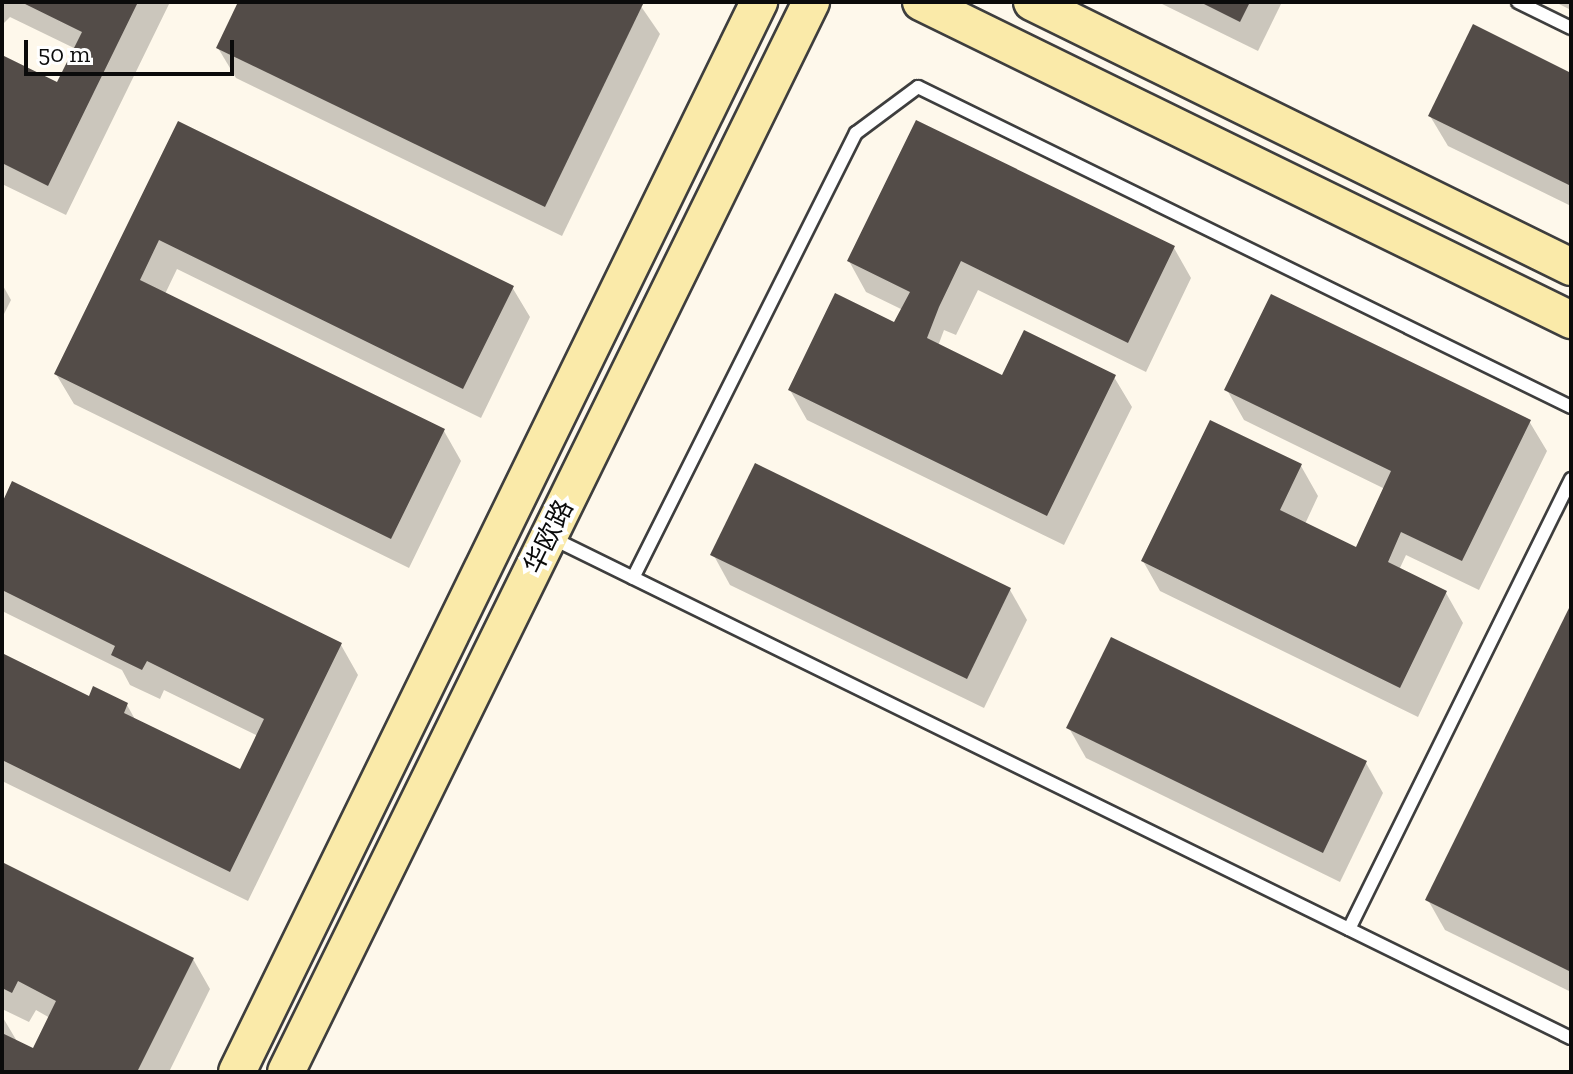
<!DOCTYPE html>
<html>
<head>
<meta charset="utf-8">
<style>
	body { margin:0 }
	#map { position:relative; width:1573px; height:1074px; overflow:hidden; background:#fef8eb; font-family:"Zilla Slab","Noto Sans SC",serif }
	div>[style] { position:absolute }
	.shadow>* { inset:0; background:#0003 }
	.building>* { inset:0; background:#534c48 }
	.roads { filter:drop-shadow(2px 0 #3e3e3e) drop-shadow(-2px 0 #3e3e3e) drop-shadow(0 2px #3e3e3e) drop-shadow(0 -2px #3e3e3e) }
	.service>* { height:12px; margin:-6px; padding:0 6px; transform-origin:6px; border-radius:6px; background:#fff }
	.secondary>* { height:36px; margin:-18px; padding:0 18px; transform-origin:18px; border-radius:18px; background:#faeaa9 }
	span { translate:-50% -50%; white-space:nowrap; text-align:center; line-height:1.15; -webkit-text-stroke:8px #fff; paint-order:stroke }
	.street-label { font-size:26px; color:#0b0b0b }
	.frame { position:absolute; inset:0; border:4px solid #0b0b0b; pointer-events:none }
	.scale { position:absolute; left:24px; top:40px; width:210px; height:36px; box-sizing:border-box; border:4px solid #0b0b0b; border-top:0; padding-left:10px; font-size:24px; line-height:28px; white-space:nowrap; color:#0b0b0b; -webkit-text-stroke:6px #fff; paint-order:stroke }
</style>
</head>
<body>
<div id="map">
	<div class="shadow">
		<div style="clip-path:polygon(2px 2px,170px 2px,66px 215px,2px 184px,2px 58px,58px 85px,76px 49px,10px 17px,2px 25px)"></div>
		<div style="clip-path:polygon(240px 2px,638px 2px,660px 34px,562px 236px,236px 78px,218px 48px)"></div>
		<div style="clip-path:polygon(1158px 2px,1282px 2px,1258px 51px)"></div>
		<div style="clip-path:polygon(1555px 2px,1571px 2px,1571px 10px)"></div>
		<div style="clip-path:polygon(1571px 75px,1571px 206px,1448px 146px,1430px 116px)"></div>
		<div style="clip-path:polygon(178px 124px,512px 287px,530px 317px,481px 418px,177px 269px,165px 294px,444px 431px,461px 461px,409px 568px,74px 404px,56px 374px)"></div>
		<div style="clip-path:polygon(1174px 248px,1191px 278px,1146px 372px,978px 290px,956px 335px,944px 330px,938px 346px,1003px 378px,1114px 377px,1132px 407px,1064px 545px,807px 420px,790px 390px,895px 325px,903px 310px,866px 292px,849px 261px)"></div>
		<div style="clip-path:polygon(2px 284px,11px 300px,2px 318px)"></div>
		<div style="clip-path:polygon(1227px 390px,1529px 421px,1547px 451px,1479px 590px,1406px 555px,1399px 570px,1446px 593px,1463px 623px,1418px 717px,1160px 591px,1143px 561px,1301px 466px,1318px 496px,1305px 524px,1357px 549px,1385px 489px,1244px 420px)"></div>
		<div style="clip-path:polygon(2px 507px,341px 645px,358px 675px,248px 901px,2px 781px,2px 655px,90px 698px,127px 705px,136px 721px,241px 772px,258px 736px,164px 690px,160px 699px,130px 685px,122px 670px,2px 611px)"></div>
		<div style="clip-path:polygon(713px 554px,1010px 590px,1027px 620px,984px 708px,730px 585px)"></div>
		<div style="clip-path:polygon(1571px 609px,1571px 992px,1445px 930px,1428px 900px)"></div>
		<div style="clip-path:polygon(1069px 728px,1366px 763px,1383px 793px,1340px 882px,1086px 758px)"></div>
		<div style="clip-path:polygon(2px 864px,193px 959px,210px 989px,169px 1072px,2px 1072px,2px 1016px,18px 1043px,34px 1051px,50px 1018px,36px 1010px,29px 1022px,2px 1009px)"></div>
	</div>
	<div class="building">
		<div style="clip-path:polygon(21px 2px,138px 2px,48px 186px,2px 163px,2px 55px,57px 82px,82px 32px)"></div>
		<div style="clip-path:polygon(238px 2px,644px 2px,545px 207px,216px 48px)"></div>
		<div style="clip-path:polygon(1200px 2px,1250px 2px,1240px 22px)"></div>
		<div style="clip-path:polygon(1473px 24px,1571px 73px,1571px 186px,1428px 116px)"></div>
		<div style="clip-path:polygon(916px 120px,1175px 246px,1128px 343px,961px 261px,939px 307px,927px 338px,1002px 375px,1024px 330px,1116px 375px,1047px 516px,788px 390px,835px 293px,894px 322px,910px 292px,847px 261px)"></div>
		<div style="clip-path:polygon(178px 121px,514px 286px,463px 389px,159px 240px,140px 280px,445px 429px,391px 539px,54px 374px)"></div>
		<div style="clip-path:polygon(1271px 294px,1531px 420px,1462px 561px,1401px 532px,1388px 562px,1447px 591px,1400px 688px,1141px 561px,1210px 420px,1302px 464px,1280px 510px,1356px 547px,1391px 471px,1224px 390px)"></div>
		<div style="clip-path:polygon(755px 463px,1011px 588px,967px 679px,710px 555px)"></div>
		<div style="clip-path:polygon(12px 481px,342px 643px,230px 872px,2px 760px,2px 653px,89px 696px,93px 686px,128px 703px,124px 713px,240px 769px,264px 719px,147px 661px,142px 670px,111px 655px,115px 646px,2px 590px,2px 503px)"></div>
		<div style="clip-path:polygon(1571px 604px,1571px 972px,1425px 900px)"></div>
		<div style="clip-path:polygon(1111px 637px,1367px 761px,1323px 853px,1066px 728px)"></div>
		<div style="clip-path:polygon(2px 862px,194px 958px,137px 1072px,2px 1072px,2px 1033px,33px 1048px,56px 1001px,18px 981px,12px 993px,2px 988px)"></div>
	</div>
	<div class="roads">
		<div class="service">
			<div style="left:1518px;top:2px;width:59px;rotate:26.1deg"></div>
			<div style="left:552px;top:538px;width:1135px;rotate:26.14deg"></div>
			<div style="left:633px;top:578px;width:498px;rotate:-63.4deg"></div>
			<div style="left:856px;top:133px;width:77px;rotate:-36.6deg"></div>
			<div style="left:918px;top:87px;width:727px;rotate:26.11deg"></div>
			<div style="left:1349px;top:929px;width:502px;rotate:-63.74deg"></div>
		</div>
		<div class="secondary">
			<div style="left:921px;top:2px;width:724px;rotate:26.07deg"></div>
			<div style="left:1032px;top:2px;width:601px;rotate:26.18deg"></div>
			<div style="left:237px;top:1072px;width:1191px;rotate:-63.99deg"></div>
			<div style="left:286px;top:1072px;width:1192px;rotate:-63.86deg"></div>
		</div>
	</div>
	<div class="street-label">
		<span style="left:549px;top:537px;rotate:-64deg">华欧路</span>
	</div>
	<div class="frame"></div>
	<div class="scale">50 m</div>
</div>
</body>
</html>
